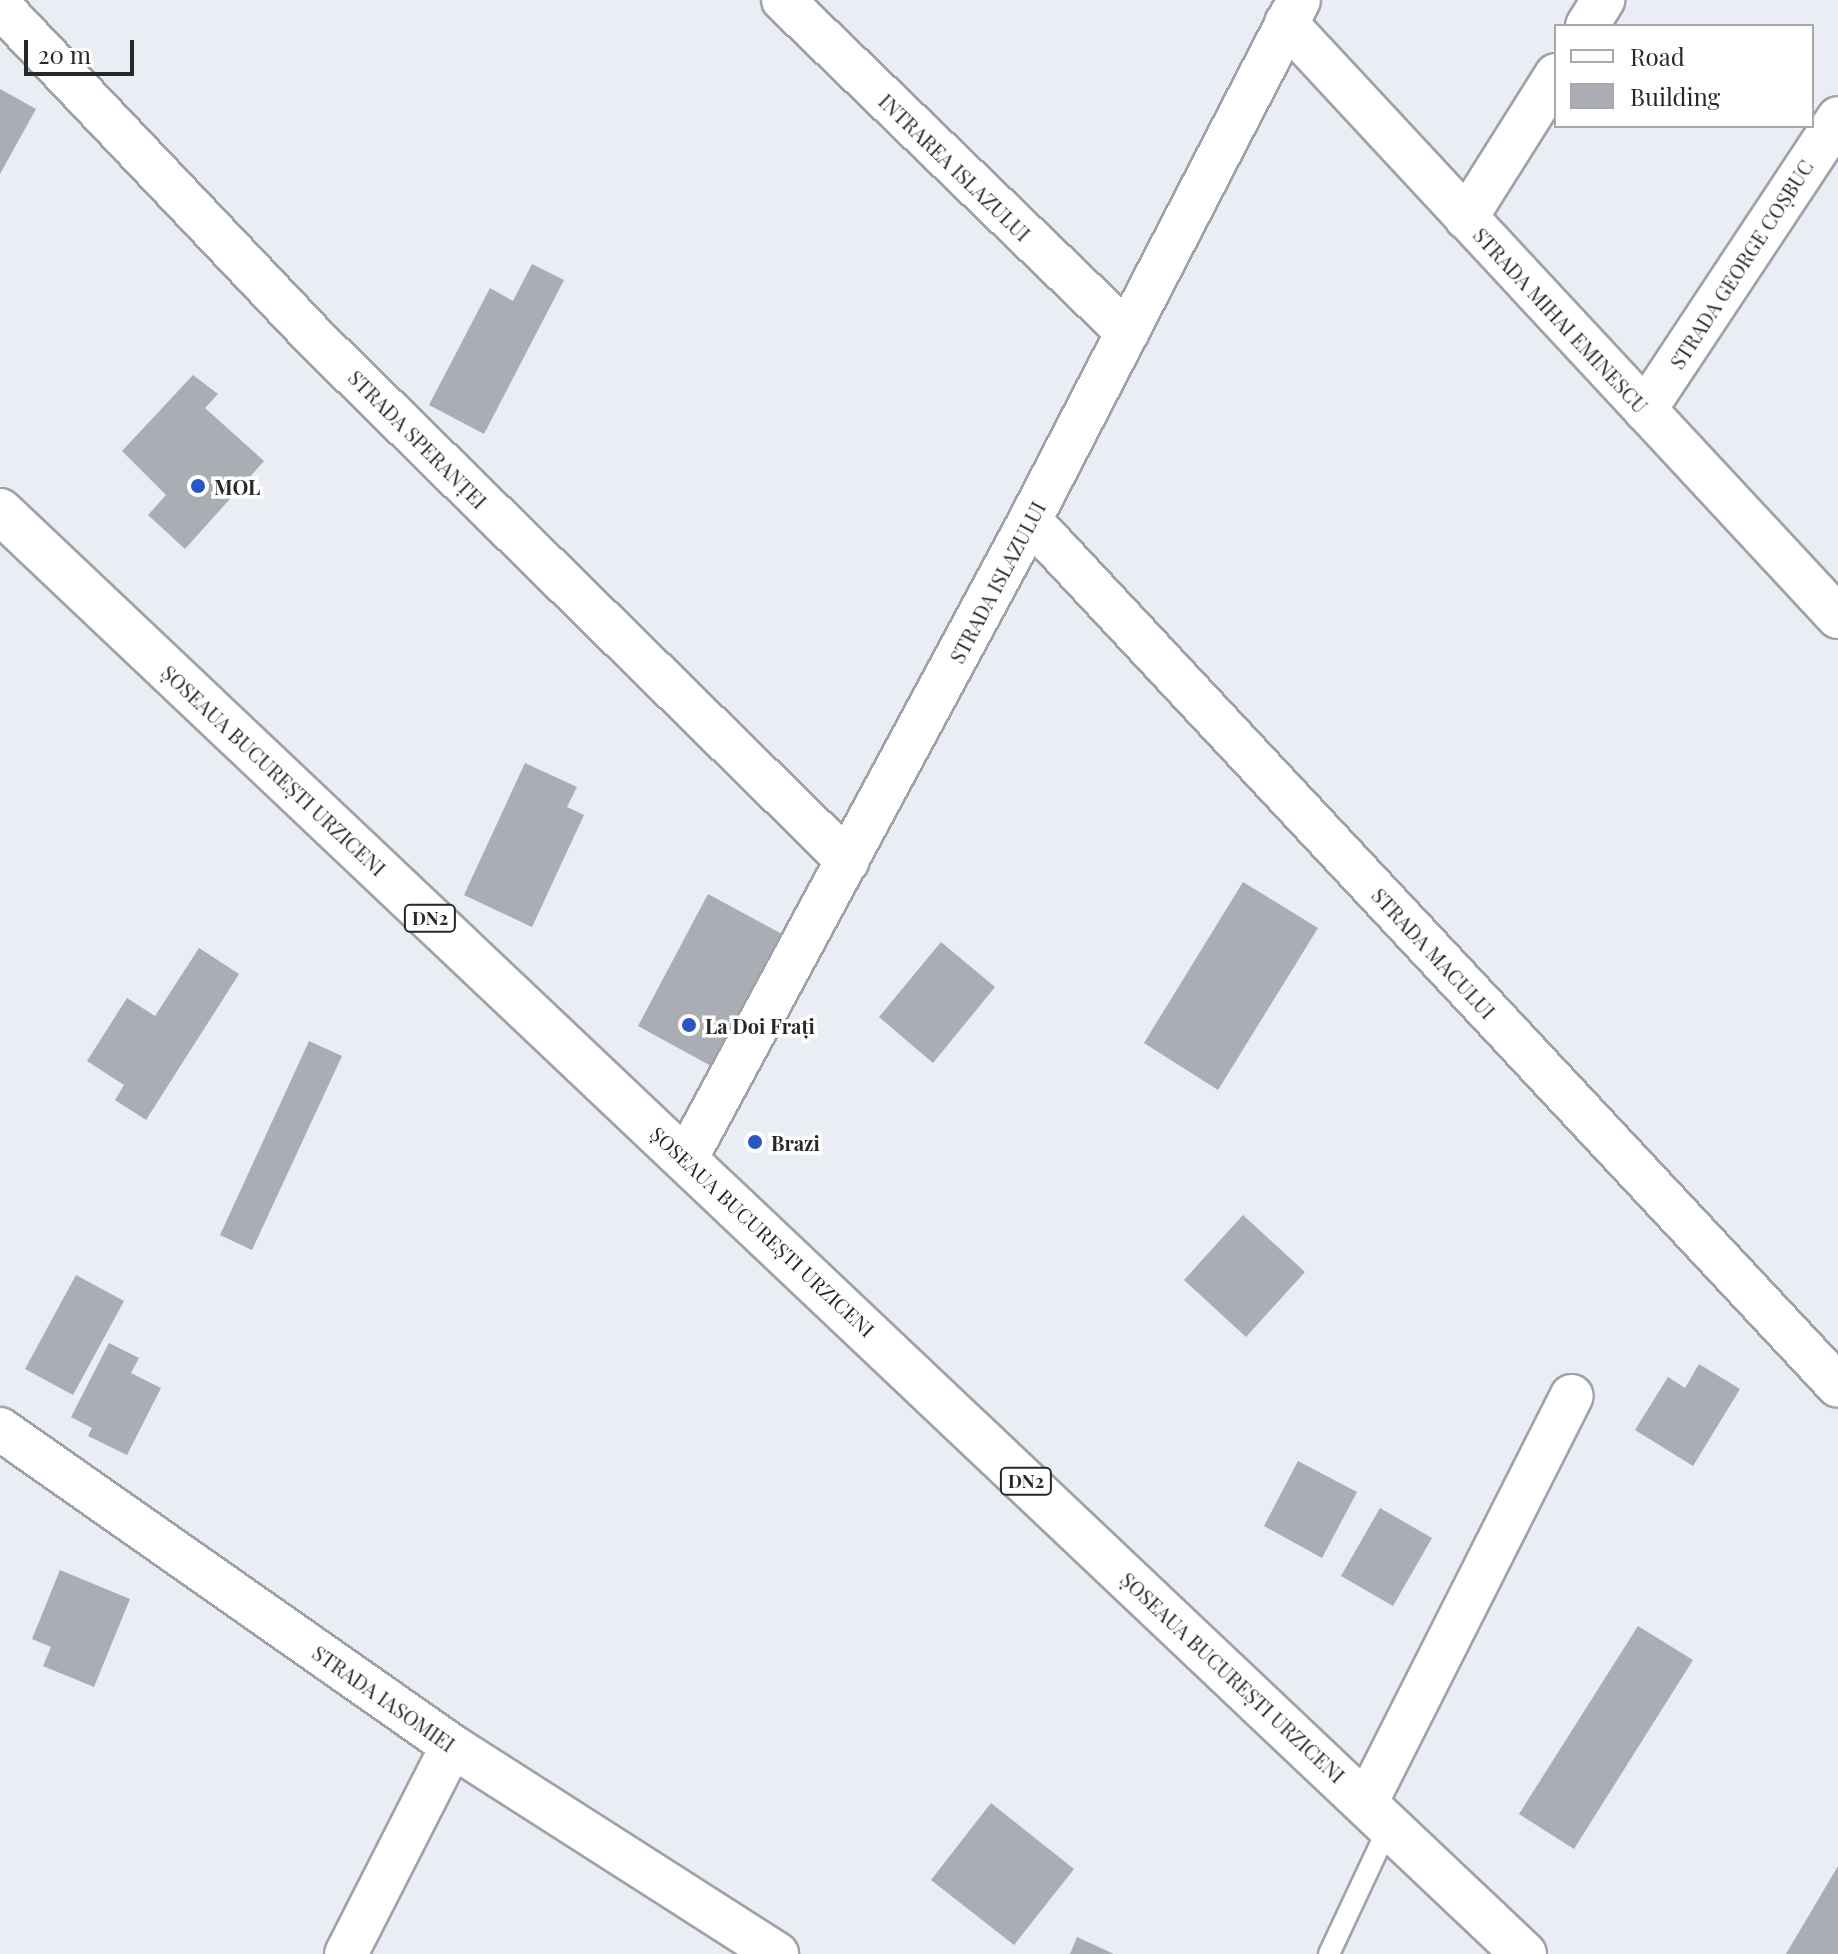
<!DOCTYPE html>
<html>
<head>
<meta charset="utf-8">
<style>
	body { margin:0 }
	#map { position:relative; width:1838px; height:1954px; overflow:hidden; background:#eaedf3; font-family:"Playfair Display",serif }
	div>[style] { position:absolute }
	.building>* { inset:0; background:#abadb4 }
	.roads { filter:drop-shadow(2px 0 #9fa2a8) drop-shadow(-2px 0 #9fa2a8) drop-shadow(0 2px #9fa2a8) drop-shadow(0 -2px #9fa2a8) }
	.lane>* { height:20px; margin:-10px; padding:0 10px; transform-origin:10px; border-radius:10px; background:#fff }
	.street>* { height:42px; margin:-21px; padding:0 21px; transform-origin:21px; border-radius:21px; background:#fff }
	.highway>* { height:44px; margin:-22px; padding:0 22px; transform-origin:22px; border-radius:22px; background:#fff }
	.dots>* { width:22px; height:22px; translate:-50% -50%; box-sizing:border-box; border:4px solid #fff; border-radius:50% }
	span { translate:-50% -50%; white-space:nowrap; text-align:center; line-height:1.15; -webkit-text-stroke:7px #fff; paint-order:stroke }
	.shield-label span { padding:2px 6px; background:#fff; border:2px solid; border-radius:6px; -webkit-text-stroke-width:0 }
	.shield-label { font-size:18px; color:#27282a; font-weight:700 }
	.street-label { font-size:20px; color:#27282a }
	.poi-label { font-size:20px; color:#27282a; font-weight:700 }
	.left { translate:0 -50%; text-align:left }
	.legend { position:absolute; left:1554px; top:24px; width:260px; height:104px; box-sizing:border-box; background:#fff; border:2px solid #a9a9aa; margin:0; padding:10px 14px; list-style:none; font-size:24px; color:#27282a }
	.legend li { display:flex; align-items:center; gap:16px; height:40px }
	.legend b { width:40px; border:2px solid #a9a9aa }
	.scale { position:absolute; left:24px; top:40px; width:110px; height:36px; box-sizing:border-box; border:4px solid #27282a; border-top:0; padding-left:10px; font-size:24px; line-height:28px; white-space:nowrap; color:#27282a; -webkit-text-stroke:6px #fff; paint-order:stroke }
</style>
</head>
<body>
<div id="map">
	<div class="building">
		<div style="clip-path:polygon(0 89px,36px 109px,0 174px)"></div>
		<div style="clip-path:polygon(532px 264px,564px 280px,484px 434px,429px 405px,490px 288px,513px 301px)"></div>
		<div style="clip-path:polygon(193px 375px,218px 394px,205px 408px,264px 461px,185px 549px,148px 515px,166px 495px,122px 451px)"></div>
		<div style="clip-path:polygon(525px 763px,577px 787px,567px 807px,584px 815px,532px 927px,464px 895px)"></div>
		<div style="clip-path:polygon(1243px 882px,1318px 928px,1218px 1090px,1144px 1043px)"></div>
		<div style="clip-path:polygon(708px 894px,784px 935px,713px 1067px,638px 1026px)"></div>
		<div style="clip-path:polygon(941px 942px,995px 987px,933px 1063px,879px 1017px)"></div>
		<div style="clip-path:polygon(199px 948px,239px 974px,146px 1120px,115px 1100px,124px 1085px,87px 1061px,127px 998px,155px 1016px)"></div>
		<div style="clip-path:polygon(309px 1041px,342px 1056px,252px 1250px,220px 1235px)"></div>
		<div style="clip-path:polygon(1243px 1215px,1305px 1272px,1246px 1337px,1184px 1280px)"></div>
		<div style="clip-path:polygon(76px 1275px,124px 1301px,73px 1395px,25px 1369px)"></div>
		<div style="clip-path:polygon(109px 1343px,139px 1358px,131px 1373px,161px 1388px,127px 1455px,88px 1436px,92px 1428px,71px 1417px)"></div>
		<div style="clip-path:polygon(1699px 1364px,1740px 1389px,1693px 1466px,1635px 1430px,1668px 1377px,1685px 1388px)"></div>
		<div style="clip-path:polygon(1298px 1461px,1357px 1492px,1322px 1558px,1264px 1526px)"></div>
		<div style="clip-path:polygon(1380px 1508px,1432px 1538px,1393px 1606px,1341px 1576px)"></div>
		<div style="clip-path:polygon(60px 1570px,130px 1599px,94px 1687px,43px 1666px,51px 1647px,32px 1639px)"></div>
		<div style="clip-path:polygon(1638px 1626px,1693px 1660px,1574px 1849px,1519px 1814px)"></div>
		<div style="clip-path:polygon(991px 1803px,1074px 1869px,1014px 1945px,931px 1880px)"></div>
		<div style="clip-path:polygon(1838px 1866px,1838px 1954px,1786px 1954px)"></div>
		<div style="clip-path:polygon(1077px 1937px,1114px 1954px,1070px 1954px)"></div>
	</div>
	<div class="roads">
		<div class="lane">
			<div style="left:1329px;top:1954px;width:141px;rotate:-64.9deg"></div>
		</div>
		<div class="street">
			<div style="left:783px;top:0;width:479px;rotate:44deg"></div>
			<div style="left:0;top:6px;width:459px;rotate:46.5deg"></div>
			<div style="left:316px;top:339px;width:745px;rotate:44.46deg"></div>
			<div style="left:1286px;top:23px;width:811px;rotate:47.1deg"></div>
			<div style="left:1587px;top:26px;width:31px;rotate:-58deg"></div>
			<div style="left:1466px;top:218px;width:169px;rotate:-57.8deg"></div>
			<div style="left:1645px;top:410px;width:350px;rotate:-56.5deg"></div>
			<div style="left:1030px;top:520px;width:1184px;rotate:46.98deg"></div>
			<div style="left:686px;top:1159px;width:726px;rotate:-61.7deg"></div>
			<div style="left:1030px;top:520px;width:585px;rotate:-62.65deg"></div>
			<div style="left:0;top:1429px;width:552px;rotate:35.04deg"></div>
			<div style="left:452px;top:1746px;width:386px;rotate:32.6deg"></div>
			<div style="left:1366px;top:1803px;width:456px;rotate:-63.2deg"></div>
			<div style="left:346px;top:1954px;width:233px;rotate:-63deg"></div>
		</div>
		<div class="highway">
			<div style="left:0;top:511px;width:2099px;rotate:43.44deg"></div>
		</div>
	</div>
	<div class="dots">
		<div style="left:198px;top:486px;background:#2c55c4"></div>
		<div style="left:689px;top:1025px;background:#2c55c4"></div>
		<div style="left:755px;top:1142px;background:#2c55c4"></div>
	</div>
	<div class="shield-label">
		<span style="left:430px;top:918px">DN2</span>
		<span style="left:1026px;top:1481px">DN2</span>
	</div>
	<div class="street-label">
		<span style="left:955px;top:167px;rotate:44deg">INTRAREA ISLAZULUI</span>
		<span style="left:1741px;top:264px;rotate:-57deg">STRADA GEORGE COȘBUC</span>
		<span style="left:1561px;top:320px;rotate:47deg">STRADA MIHAI EMINESCU</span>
		<span style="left:418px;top:439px;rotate:45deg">STRADA SPERANȚEI</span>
		<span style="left:997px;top:582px;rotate:-62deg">STRADA ISLAZULUI</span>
		<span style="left:274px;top:770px;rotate:43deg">ȘOSEAUA BUCUREȘTI URZICENI</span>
		<span style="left:1434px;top:953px;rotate:47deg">STRADA MACULUI</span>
		<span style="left:763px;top:1231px;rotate:43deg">ȘOSEAUA BUCUREȘTI URZICENI</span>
		<span style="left:1233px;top:1677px;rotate:43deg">ȘOSEAUA BUCUREȘTI URZICENI</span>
		<span style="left:384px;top:1698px;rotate:35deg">STRADA IASOMIEI</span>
	</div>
	<div class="poi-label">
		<span class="left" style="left:214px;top:486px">MOL</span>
		<span class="left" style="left:705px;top:1025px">La Doi Frați</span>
		<span class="left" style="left:771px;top:1142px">Brazi</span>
	</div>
	<ul class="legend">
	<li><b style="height:10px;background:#fff"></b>Road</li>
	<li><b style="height:22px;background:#abadb4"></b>Building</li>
	</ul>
	<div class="scale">20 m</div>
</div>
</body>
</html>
